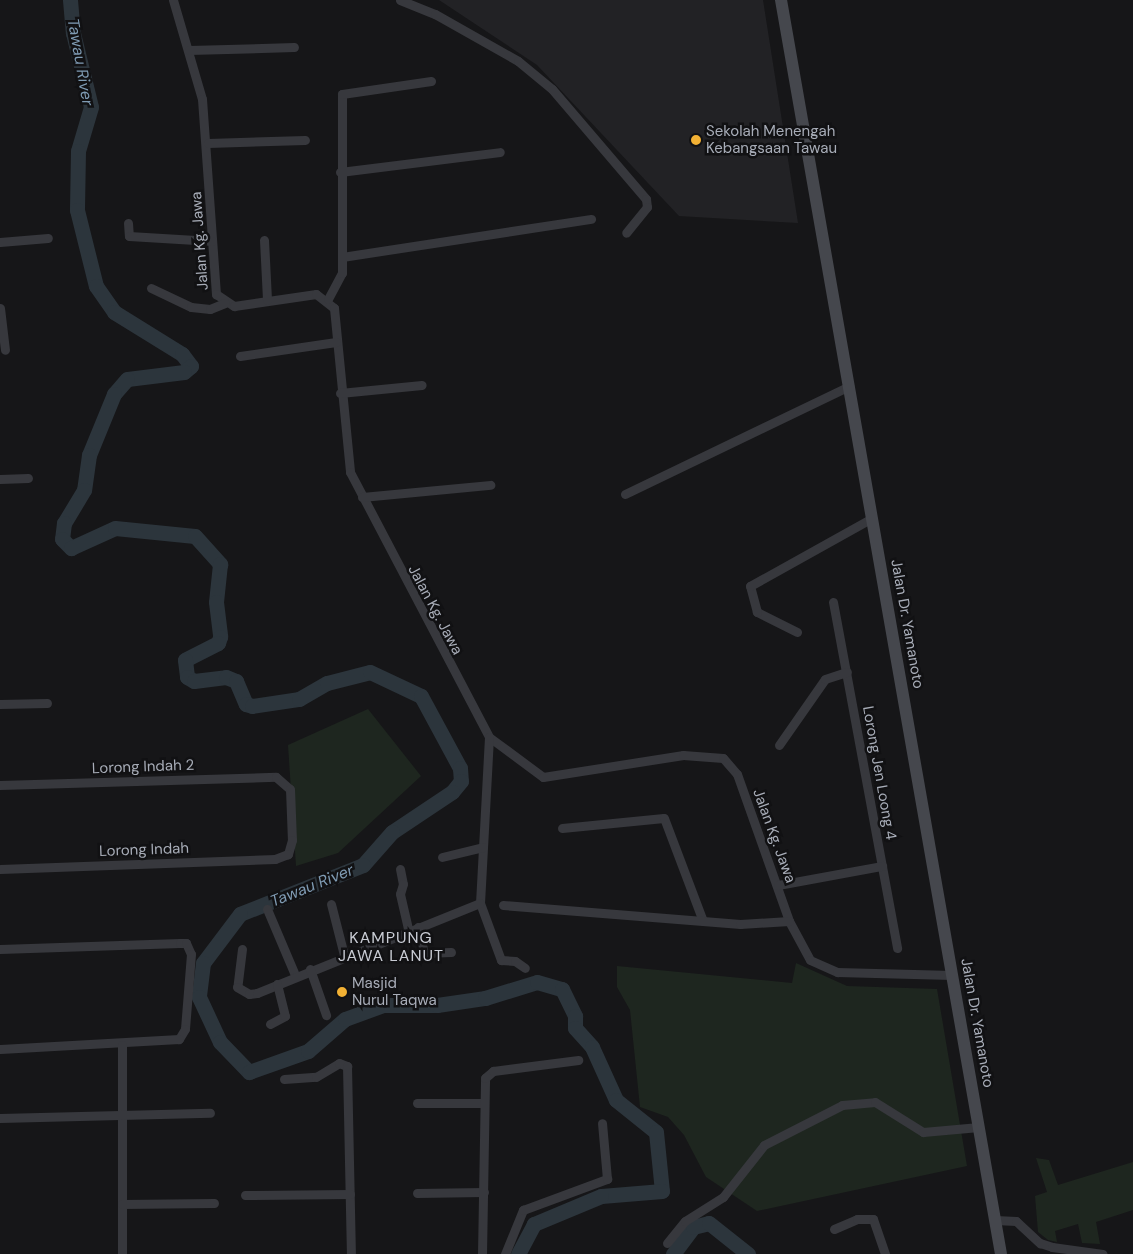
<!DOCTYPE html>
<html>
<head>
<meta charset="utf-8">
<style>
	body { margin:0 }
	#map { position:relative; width:1133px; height:1254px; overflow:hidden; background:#161618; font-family:"DM Sans",sans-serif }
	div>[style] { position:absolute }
	.built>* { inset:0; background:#222225 }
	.green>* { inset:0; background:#1e261f }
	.river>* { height:15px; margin:-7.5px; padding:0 7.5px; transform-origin:7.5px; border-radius:7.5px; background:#2c353c }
	.street>* { height:9px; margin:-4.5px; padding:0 4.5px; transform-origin:4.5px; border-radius:4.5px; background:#37383d }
	.secondary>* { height:12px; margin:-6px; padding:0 6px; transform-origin:6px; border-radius:6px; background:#45474d }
	.dots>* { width:14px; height:14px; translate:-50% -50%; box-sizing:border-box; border:2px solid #111113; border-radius:50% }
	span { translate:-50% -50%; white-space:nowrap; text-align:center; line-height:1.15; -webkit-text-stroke:5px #111113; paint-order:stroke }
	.poi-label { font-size:15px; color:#a8adb8 }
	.left { translate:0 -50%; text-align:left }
	.street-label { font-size:15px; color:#a8adb8 }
	.water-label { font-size:16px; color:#7f9bb3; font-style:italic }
	.neighbourhood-label { font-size:16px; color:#c9ccd4; letter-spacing:1px }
</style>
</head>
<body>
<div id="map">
	<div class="built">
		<div style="clip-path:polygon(439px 0,763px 0,798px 223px,679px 216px,537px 65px)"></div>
	</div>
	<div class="green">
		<div style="clip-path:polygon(368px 709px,421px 776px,338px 853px,296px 866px,288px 745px)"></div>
		<div style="clip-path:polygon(796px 963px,847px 986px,937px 989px,967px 1166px,757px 1211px,706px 1177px,684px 1135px,668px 1117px,640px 1107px,630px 1010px,617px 987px,617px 966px,792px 983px)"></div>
		<div style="clip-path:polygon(1036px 1158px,1049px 1160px,1058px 1185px,1133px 1162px,1133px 1210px,1096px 1222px,1100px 1244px,1082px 1243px,1078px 1224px,1055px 1231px,1057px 1242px,1048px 1240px,1038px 1232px,1035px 1196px,1047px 1192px)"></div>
	</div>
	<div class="river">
		<div style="left:70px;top:0;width:33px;rotate:85deg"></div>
		<div style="left:73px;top:33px;width:76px;rotate:76.3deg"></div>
		<div style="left:91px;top:107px;width:46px;rotate:106.5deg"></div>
		<div style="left:78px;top:151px;width:59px;rotate:91deg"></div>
		<div style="left:77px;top:210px;width:78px;rotate:76deg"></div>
		<div style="left:96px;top:286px;width:32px;rotate:55deg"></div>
		<div style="left:114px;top:312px;width:80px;rotate:31.7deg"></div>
		<div style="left:182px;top:354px;width:15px;rotate:53deg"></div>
		<div style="left:191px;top:366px;width:9px;rotate:139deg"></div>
		<div style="left:184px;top:372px;width:57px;rotate:173deg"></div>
		<div style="left:127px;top:379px;width:20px;rotate:131deg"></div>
		<div style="left:114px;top:394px;width:66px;rotate:112.3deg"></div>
		<div style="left:89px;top:455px;width:35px;rotate:98deg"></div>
		<div style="left:84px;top:490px;width:39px;rotate:121deg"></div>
		<div style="left:64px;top:523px;width:16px;rotate:97deg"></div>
		<div style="left:62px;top:539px;width:13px;rotate:45deg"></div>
		<div style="left:71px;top:548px;width:48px;rotate:-24.4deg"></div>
		<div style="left:115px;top:528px;width:80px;rotate:5.7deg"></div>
		<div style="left:195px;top:536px;width:38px;rotate:48deg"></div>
		<div style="left:220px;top:564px;width:38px;rotate:96deg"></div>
		<div style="left:216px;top:602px;width:35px;rotate:83deg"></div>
		<div style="left:220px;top:637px;width:6px;rotate:108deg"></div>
		<div style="left:218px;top:643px;width:37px;rotate:153deg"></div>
		<div style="left:185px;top:660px;width:17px;rotate:83deg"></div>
		<div style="left:187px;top:677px;width:8px;rotate:30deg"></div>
		<div style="left:194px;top:681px;width:32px;rotate:-7deg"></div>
		<div style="left:226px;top:677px;width:11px;rotate:22deg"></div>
		<div style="left:236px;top:681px;width:25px;rotate:67deg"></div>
		<div style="left:246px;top:704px;width:6px;rotate:18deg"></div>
		<div style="left:252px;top:706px;width:48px;rotate:-8.5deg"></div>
		<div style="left:299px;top:699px;width:32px;rotate:-30deg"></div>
		<div style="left:327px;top:683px;width:44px;rotate:-14.3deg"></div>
		<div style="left:370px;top:672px;width:56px;rotate:25.2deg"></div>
		<div style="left:421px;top:696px;width:82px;rotate:61.6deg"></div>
		<div style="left:460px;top:768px;width:13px;rotate:86deg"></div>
		<div style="left:461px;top:781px;width:14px;rotate:129deg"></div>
		<div style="left:452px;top:792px;width:72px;rotate:146.3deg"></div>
		<div style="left:392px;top:832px;width:44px;rotate:131.3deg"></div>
		<div style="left:363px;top:865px;width:132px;rotate:158.3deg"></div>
		<div style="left:240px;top:914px;width:61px;rotate:127.1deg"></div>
		<div style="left:203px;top:963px;width:34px;rotate:97deg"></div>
		<div style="left:199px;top:997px;width:50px;rotate:65deg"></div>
		<div style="left:220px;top:1042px;width:42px;rotate:46deg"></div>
		<div style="left:249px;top:1072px;width:63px;rotate:-19.6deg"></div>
		<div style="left:308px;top:1051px;width:49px;rotate:-40.9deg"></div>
		<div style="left:345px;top:1019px;width:40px;rotate:-20.2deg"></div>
		<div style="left:383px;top:1005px;width:54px"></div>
		<div style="left:437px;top:1005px;width:49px;rotate:-8.3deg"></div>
		<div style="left:485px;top:998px;width:54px;rotate:-17.1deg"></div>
		<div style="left:537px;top:982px;width:26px;rotate:16deg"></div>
		<div style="left:562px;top:989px;width:30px;rotate:64deg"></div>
		<div style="left:575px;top:1016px;width:12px;rotate:90deg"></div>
		<div style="left:575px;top:1028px;width:25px;rotate:48deg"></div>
		<div style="left:592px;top:1047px;width:58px;rotate:65.6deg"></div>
		<div style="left:616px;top:1100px;width:51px;rotate:38.7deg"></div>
		<div style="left:656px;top:1132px;width:59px;rotate:84.2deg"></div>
		<div style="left:662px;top:1191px;width:61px;rotate:175.3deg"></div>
		<div style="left:601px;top:1196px;width:73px;rotate:157.3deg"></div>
		<div style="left:534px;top:1224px;width:34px;rotate:118deg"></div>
		<div style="left:673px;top:1254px;width:34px;rotate:-53deg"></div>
		<div style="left:693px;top:1227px;width:16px;rotate:-14deg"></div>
		<div style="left:709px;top:1223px;width:50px;rotate:38.5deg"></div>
	</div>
	<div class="street">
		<div style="left:173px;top:0;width:103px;rotate:73.7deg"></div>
		<div style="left:202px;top:99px;width:196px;rotate:85.9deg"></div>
		<div style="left:216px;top:294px;width:22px;rotate:34deg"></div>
		<div style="left:234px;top:306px;width:83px;rotate:-8.3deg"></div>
		<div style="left:316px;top:294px;width:23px;rotate:38deg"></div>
		<div style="left:334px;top:308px;width:165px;rotate:84.4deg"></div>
		<div style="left:350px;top:472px;width:299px;rotate:62.3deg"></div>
		<div style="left:489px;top:737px;width:67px;rotate:36.5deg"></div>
		<div style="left:543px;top:777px;width:142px;rotate:-8.9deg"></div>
		<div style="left:683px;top:755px;width:40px;rotate:4.3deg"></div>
		<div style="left:723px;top:758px;width:21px;rotate:49deg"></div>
		<div style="left:737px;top:774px;width:156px;rotate:70.5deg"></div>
		<div style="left:789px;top:921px;width:44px;rotate:61.7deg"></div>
		<div style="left:810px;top:960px;width:30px;rotate:24deg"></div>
		<div style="left:837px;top:972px;width:115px;rotate:1.5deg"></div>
		<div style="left:400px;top:0;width:38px;rotate:22deg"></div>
		<div style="left:435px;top:14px;width:95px;rotate:29.5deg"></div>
		<div style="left:518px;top:61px;width:44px;rotate:39.5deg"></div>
		<div style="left:552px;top:89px;width:145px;rotate:49.5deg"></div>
		<div style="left:646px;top:199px;width:8px;rotate:83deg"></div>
		<div style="left:647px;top:207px;width:33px;rotate:129deg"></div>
		<div style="left:189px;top:50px;width:105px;rotate:-1.6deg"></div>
		<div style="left:208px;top:143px;width:97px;rotate:-1.8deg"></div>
		<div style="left:340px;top:172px;width:161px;rotate:-7.1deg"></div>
		<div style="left:128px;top:223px;width:13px;rotate:86deg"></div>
		<div style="left:129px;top:236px;width:83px;rotate:3.4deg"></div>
		<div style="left:264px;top:240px;width:60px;rotate:87.1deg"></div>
		<div style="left:0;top:242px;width:48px;rotate:-4.8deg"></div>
		<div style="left:342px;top:257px;width:252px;rotate:-8.7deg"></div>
		<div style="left:151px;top:288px;width:44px;rotate:25.4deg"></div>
		<div style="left:191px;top:307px;width:19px;rotate:6deg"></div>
		<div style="left:210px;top:309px;width:16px;rotate:-22deg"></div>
		<div style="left:328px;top:299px;width:30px;rotate:-62deg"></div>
		<div style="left:342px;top:273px;width:179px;rotate:-90deg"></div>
		<div style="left:342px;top:94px;width:90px;rotate:-8.3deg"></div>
		<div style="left:0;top:308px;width:42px;rotate:83.2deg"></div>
		<div style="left:240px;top:356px;width:97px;rotate:-8.3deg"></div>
		<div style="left:340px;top:393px;width:82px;rotate:-5.6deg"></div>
		<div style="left:0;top:479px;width:28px;rotate:-2deg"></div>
		<div style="left:625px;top:494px;width:249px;rotate:-25.7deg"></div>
		<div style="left:362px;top:497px;width:129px;rotate:-5.4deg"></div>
		<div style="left:833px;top:602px;width:352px;rotate:79.5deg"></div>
		<div style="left:797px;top:632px;width:45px;rotate:-153.4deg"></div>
		<div style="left:757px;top:612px;width:27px;rotate:-105deg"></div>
		<div style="left:750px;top:586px;width:140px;rotate:-29.1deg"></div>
		<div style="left:0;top:704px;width:47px;rotate:-1.2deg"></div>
		<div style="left:489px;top:737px;width:166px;rotate:93.1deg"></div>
		<div style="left:480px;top:903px;width:61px;rotate:69.8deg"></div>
		<div style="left:501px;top:960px;width:14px;rotate:4deg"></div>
		<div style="left:515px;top:961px;width:12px;rotate:35deg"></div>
		<div style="left:779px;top:745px;width:80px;rotate:-55.1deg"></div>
		<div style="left:825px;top:679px;width:23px;rotate:-18deg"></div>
		<div style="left:0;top:785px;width:276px;rotate:-1.7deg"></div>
		<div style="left:276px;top:777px;width:18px;rotate:41deg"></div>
		<div style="left:290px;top:789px;width:51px;rotate:87.8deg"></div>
		<div style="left:292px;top:840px;width:15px;rotate:106deg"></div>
		<div style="left:288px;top:854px;width:14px;rotate:159deg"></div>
		<div style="left:275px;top:859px;width:275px;rotate:177.9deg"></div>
		<div style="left:562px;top:828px;width:102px;rotate:-5.6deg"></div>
		<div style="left:664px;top:818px;width:110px;rotate:69.3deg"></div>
		<div style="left:442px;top:857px;width:42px;rotate:-13.7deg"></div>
		<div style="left:400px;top:869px;width:15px;rotate:79deg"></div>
		<div style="left:403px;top:884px;width:10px;rotate:107deg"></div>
		<div style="left:400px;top:894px;width:37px;rotate:77deg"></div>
		<div style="left:778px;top:885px;width:106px;rotate:-10.4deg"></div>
		<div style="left:331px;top:904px;width:53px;rotate:75.7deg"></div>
		<div style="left:503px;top:905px;width:238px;rotate:4.6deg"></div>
		<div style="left:740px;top:924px;width:49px;rotate:-3.5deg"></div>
		<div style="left:267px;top:909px;width:72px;rotate:67deg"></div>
		<div style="left:418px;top:927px;width:27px;rotate:77deg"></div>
		<div style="left:424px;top:953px;width:27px;rotate:-2deg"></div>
		<div style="left:0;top:949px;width:180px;rotate:-1.9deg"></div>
		<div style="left:180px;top:943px;width:6px"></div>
		<div style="left:186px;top:943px;width:12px;rotate:66deg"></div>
		<div style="left:191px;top:954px;width:75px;rotate:94.6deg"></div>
		<div style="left:185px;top:1029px;width:12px;rotate:121deg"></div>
		<div style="left:179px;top:1039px;width:179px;rotate:176.8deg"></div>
		<div style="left:242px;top:949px;width:38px;rotate:97deg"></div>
		<div style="left:237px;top:987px;width:14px;rotate:30deg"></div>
		<div style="left:249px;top:994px;width:8px;rotate:-7deg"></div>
		<div style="left:257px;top:993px;width:240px;rotate:-22deg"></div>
		<div style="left:310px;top:969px;width:49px;rotate:70.8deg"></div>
		<div style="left:270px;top:1024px;width:17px;rotate:-28deg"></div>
		<div style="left:285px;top:1016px;width:33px;rotate:-104deg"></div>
		<div style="left:122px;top:1045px;width:209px;rotate:90deg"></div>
		<div style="left:284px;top:1079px;width:32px;rotate:-4deg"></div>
		<div style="left:316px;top:1077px;width:27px;rotate:-31deg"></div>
		<div style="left:339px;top:1063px;width:9px;rotate:21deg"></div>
		<div style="left:347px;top:1066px;width:188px;rotate:88.8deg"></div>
		<div style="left:417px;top:1103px;width:67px"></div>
		<div style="left:0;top:1118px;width:210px;rotate:-1.4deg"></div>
		<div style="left:417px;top:1193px;width:67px;rotate:-0.9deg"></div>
		<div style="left:245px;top:1195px;width:105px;rotate:-0.5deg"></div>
		<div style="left:122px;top:1204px;width:92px;rotate:-0.6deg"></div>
		<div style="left:995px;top:1220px;width:21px;rotate:3deg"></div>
		<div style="left:1016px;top:1221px;width:33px;rotate:43deg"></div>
		<div style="left:1040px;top:1243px;width:13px;rotate:18deg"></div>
		<div style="left:1052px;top:1247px;width:51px;rotate:7.8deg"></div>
		<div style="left:834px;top:1229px;width:25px;rotate:-23deg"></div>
		<div style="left:857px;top:1219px;width:16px"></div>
		<div style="left:873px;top:1219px;width:37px;rotate:71deg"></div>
		<div style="left:667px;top:1243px;width:28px;rotate:-51deg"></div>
		<div style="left:685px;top:1221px;width:45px;rotate:-32.3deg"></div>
		<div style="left:723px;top:1197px;width:66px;rotate:-51.7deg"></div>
		<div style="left:764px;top:1145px;width:88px;rotate:-27.1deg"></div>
		<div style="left:842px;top:1105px;width:33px;rotate:-5deg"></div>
		<div style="left:875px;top:1102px;width:57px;rotate:32deg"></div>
		<div style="left:923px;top:1132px;width:56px;rotate:-5.1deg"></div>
		<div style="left:482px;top:1254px;width:176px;rotate:-89deg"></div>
		<div style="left:485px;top:1078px;width:11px;rotate:-41deg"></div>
		<div style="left:493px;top:1071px;width:86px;rotate:-7.4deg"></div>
		<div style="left:505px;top:1254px;width:48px;rotate:-67.8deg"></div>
		<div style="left:523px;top:1210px;width:90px;rotate:-20.3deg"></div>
		<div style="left:607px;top:1179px;width:56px;rotate:-95.1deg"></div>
	</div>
	<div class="secondary">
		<div style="left:781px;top:0;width:1273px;rotate:80.05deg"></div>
	</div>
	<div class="dots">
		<div style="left:696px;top:140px;background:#f2b134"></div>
		<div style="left:342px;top:992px;background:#f2b134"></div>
	</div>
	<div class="poi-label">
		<span class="left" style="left:706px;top:140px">Sekolah Menengah<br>Kebangsaan Tawau</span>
		<span class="left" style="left:352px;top:992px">Masjid<br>Nurul Taqwa</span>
	</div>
	<div class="street-label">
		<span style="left:200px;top:241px;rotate:-94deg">Jalan Kg. Jawa</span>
		<span style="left:435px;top:610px;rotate:62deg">Jalan Kg. Jawa</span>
		<span style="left:907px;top:624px;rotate:80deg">Jalan Dr. Yamanoto</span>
		<span style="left:143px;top:767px;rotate:-2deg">Lorong Indah 2</span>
		<span style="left:879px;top:773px;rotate:80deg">Lorong Jen Loong 4</span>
		<span style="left:774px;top:836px;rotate:70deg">Jalan Kg. Jawa</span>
		<span style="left:144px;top:850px;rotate:-2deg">Lorong Indah</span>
		<span style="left:977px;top:1023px;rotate:80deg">Jalan Dr. Yamanoto</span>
	</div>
	<div class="water-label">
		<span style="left:80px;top:62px;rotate:80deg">Tawau River</span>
		<span style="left:312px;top:886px;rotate:-22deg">Tawau River</span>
	</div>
	<div class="neighbourhood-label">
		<span style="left:391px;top:947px">KAMPUNG<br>JAWA LANUT</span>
	</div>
</div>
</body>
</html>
